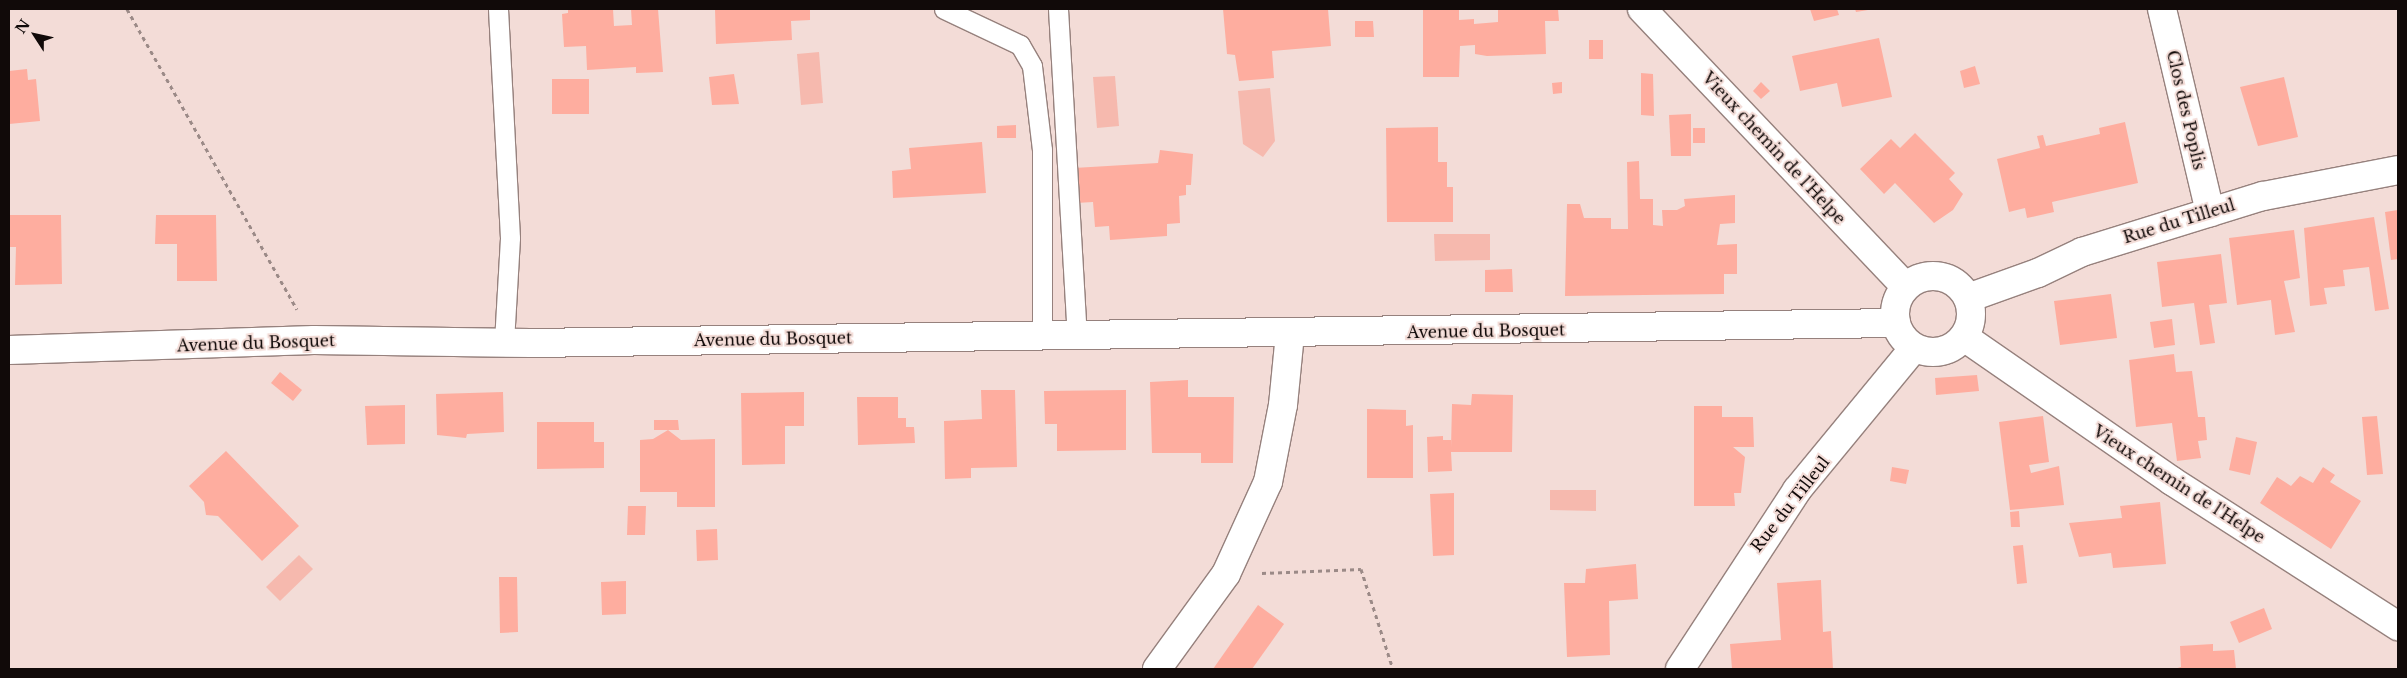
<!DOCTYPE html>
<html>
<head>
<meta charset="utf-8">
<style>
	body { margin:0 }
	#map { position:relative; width:2407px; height:678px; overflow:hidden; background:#f3dcd7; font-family:"Libre Baskerville",serif }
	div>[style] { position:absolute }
	.water>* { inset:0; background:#f6b9ae }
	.building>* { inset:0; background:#fead9f }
	.path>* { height:3px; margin-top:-1.5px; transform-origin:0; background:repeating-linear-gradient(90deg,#9b8a87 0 4px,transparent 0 8px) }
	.roads { filter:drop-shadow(1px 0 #96817d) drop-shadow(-1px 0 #96817d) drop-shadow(0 1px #96817d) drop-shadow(0 -1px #96817d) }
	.service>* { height:19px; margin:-9.5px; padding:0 9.5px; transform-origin:9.5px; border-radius:9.5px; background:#fff }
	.minor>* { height:28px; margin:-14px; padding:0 14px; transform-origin:14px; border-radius:14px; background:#fff }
	.minor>.ring { margin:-14px; padding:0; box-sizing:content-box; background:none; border:28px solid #fff; border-radius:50% }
	span { translate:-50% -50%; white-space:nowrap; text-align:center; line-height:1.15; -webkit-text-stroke:4px #f3dcd7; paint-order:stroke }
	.street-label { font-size:16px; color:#110a09 }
	.frame { position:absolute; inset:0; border:10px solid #110a09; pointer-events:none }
	.north { position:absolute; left:10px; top:10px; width:50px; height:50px; -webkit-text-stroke:4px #f3dcd7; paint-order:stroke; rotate:305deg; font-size:14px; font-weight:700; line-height:20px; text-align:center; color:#110a09 }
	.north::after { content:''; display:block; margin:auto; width:18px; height:22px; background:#110a09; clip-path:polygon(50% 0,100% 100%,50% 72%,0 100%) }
</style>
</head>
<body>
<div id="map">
	<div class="water">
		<div style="clip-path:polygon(819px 52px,823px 103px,801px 105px,797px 54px)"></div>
		<div style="clip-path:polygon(1115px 76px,1119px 126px,1097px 128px,1093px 77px)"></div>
		<div style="clip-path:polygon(1270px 88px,1275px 141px,1263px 157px,1243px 144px,1238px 91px)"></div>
		<div style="clip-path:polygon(1434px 234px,1490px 234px,1490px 260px,1435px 261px)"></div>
		<div style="clip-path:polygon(1550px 490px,1596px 490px,1596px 511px,1550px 510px)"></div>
		<div style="clip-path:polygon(299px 555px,313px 569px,280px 601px,266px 587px)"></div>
	</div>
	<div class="building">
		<div style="clip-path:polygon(568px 9px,613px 9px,614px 26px,632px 25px,631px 9px,658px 9px,663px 72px,636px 73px,636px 67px,587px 70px,586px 46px,564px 47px,562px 14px,568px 13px)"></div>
		<div style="clip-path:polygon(715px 9px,810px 9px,810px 20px,791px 21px,792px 40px,716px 44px)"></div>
		<div style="clip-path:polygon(1223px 9px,1328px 9px,1331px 46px,1272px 51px,1274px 78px,1239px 81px,1235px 55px,1227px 54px)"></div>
		<div style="clip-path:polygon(1423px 9px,1459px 9px,1459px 20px,1474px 19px,1474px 24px,1498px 22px,1498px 9px,1558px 9px,1559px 21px,1545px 21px,1546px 54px,1487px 56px,1475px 54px,1475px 45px,1460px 46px,1459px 77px,1423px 77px)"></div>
		<div style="clip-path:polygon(1810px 9px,1837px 9px,1839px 15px,1814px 21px)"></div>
		<div style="clip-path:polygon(1855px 9px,1868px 9px,1868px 10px,1856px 12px)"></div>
		<div style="clip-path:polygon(1355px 21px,1373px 21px,1374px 37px,1355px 37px)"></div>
		<div style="clip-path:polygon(1879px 38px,1892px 97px,1842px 107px,1837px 83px,1800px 91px,1792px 56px)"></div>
		<div style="clip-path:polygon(1589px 40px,1603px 40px,1603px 59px,1589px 59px)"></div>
		<div style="clip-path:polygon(1975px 66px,1980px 84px,1964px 88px,1960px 71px)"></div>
		<div style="clip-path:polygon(27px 69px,28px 80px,36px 79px,40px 121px,9px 124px,9px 71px)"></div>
		<div style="clip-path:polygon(1641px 73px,1653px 74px,1654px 116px,1641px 115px)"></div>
		<div style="clip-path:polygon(734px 74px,739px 104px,712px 105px,709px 77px)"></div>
		<div style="clip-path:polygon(2284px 77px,2298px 137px,2258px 146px,2240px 87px)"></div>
		<div style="clip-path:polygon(552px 79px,589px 79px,589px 114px,552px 114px)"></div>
		<div style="clip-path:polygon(1562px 82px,1562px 93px,1553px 94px,1552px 83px)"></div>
		<div style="clip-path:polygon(1761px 82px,1770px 91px,1761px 99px,1753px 91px)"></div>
		<div style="clip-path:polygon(1691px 114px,1691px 156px,1671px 156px,1669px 115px)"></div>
		<div style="clip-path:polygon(2125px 122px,2138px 183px,2052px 202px,2054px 212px,2027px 218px,2025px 208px,2009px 212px,1997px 159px,2040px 148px,2037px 136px,2043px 135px,2046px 146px,2100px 134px,2099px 128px)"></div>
		<div style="clip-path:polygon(1016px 125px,1016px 138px,997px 138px,997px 126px)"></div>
		<div style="clip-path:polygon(1438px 127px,1438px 162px,1447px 162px,1447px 187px,1453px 187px,1453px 222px,1387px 222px,1386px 128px)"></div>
		<div style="clip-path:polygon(1693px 128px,1705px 128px,1705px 143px,1693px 143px)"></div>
		<div style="clip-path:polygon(1915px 133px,1955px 173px,1949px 179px,1963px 194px,1953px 210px,1934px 223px,1895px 183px,1884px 194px,1860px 169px,1891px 139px,1900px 148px)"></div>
		<div style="clip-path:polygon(982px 142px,986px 193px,893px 198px,892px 171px,911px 169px,909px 148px)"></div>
		<div style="clip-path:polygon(1160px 150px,1193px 154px,1191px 185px,1186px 185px,1186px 195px,1179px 196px,1180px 223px,1167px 224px,1167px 236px,1110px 240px,1109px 226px,1095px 227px,1093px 202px,1076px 203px,1074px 168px,1158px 163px)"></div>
		<div style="clip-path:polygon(1639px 161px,1640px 199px,1653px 199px,1653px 225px,1663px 226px,1662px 210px,1677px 210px,1685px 206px,1684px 199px,1735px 195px,1735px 223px,1720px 224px,1717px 245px,1737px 244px,1737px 274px,1724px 274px,1724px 294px,1565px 296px,1567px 204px,1580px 204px,1584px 218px,1611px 218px,1611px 229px,1628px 229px,1627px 162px)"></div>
		<div style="clip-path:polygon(2398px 210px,2398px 259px,2391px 260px,2385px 212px)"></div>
		<div style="clip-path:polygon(9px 215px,61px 215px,62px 284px,15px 285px,16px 247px,9px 247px)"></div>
		<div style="clip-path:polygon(156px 215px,216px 215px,217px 281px,177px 281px,177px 244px,155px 244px)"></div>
		<div style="clip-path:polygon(2374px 217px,2389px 309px,2375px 311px,2369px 267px,2343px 270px,2345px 286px,2324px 288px,2327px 304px,2310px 306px,2304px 228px)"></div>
		<div style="clip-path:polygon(2294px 230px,2300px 278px,2284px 281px,2295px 332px,2275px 335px,2271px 300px,2237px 305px,2229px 238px)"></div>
		<div style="clip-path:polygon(2221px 254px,2227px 303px,2209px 305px,2215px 343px,2200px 345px,2194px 303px,2162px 307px,2157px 262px)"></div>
		<div style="clip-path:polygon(1512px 269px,1513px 292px,1485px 292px,1485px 270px)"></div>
		<div style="clip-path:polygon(2111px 294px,2117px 338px,2060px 345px,2054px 301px)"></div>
		<div style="clip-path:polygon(2172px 319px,2175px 345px,2154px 348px,2150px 322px)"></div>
		<div style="clip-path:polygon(2174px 354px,2176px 372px,2192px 371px,2198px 417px,2205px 417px,2207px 440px,2198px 441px,2201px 458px,2177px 461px,2172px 423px,2136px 427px,2129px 360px)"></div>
		<div style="clip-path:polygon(280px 372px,302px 390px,293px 401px,271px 383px)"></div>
		<div style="clip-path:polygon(1977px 375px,1979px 391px,1936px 395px,1935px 378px)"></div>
		<div style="clip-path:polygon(1188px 380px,1188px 397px,1234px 397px,1233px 463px,1201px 463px,1201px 453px,1152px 453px,1150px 382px)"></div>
		<div style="clip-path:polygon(981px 390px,1015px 390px,1017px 467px,971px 468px,971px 478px,945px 479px,944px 421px,982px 419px)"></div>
		<div style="clip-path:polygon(1126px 390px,1126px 450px,1057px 451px,1057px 424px,1045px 424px,1044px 391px)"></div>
		<div style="clip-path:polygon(503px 392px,504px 432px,467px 434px,466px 438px,437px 435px,436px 394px)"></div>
		<div style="clip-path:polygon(804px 392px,804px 426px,785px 426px,785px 464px,742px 465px,741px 393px)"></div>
		<div style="clip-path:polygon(1472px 394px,1513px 395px,1512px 452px,1451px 452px,1452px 471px,1428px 472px,1427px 437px,1443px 436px,1443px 440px,1451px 440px,1451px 448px,1452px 404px,1471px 405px)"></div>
		<div style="clip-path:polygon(857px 397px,898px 397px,898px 418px,906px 418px,906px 427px,914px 427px,915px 443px,858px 445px)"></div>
		<div style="clip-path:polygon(405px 405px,405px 444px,367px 445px,365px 406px)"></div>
		<div style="clip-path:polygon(1694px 406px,1722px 406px,1722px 417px,1753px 417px,1754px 447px,1733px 447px,1745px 457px,1741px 493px,1734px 493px,1735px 506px,1694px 506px)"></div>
		<div style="clip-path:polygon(1367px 409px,1406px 410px,1406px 426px,1413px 425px,1413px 478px,1367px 478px)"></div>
		<div style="clip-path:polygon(2043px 416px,2049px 462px,2029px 465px,2031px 473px,2059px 466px,2064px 505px,2010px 510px,1999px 422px)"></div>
		<div style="clip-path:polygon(2377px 416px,2383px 474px,2367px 475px,2362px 417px)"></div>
		<div style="clip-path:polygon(654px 420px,678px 420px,679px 430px,668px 430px,681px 440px,715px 439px,715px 507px,677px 507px,677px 492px,640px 492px,640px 440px,653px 439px,668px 430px,654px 430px)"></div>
		<div style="clip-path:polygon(537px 422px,594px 422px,594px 442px,604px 442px,604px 468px,537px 469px)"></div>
		<div style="clip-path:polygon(2236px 437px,2257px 442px,2250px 475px,2229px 470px)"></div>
		<div style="clip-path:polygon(226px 451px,299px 526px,262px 561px,218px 516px,206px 515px,204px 502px,189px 486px)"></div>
		<div style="clip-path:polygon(1892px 467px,1909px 470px,1906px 484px,1890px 481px)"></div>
		<div style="clip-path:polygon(2323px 467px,2335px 475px,2330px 482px,2361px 501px,2331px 549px,2260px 503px,2277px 477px,2291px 486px,2300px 476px,2313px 483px)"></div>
		<div style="clip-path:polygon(1454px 493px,1454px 555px,1433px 556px,1430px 494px)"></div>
		<div style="clip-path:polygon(2160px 502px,2166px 564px,2113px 568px,2111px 553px,2079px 557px,2069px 523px,2122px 518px,2120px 506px)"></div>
		<div style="clip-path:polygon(628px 506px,646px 506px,645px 535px,627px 535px)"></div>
		<div style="clip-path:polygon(2019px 511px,2020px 527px,2011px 527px,2010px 512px)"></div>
		<div style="clip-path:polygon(717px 529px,718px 560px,697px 561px,696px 530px)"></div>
		<div style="clip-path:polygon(2023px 545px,2027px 583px,2017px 584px,2013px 546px)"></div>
		<div style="clip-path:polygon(1636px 564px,1638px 599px,1609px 601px,1610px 655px,1567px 657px,1564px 583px,1585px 583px,1586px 569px)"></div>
		<div style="clip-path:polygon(499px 577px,517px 577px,518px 632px,500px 633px)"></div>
		<div style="clip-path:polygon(1821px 580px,1823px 632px,1831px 631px,1833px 669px,1732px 669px,1730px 644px,1781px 640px,1777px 583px)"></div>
		<div style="clip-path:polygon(626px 581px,626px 614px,602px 615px,601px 582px)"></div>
		<div style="clip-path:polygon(1258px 605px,1284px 624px,1252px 669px,1213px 669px)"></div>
		<div style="clip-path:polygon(2264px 608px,2272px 629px,2239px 643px,2230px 622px)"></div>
		<div style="clip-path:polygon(2213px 644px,2213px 651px,2234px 650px,2236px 669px,2174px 669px,2181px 667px,2180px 646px)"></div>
	</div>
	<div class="path">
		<div style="left:127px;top:9px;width:345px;rotate:60.5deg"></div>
		<div style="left:1262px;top:573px;width:99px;rotate:-2.3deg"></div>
		<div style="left:1361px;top:569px;width:105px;rotate:72.3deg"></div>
	</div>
	<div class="roads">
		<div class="service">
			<div style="left:498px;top:9px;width:229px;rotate:87deg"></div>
			<div style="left:510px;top:238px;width:104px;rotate:93.3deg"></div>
			<div style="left:944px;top:9px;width:84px;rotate:25.3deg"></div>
			<div style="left:1020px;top:45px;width:24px;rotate:60deg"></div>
			<div style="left:1032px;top:66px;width:85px;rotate:83.2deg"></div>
			<div style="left:1042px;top:150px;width:185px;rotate:90deg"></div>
			<div style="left:1058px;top:9px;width:328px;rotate:86.7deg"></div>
		</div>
		<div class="minor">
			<div style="left:1642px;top:9px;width:383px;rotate:46.5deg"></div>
			<div style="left:2162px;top:9px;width:209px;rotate:76.7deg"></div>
			<div class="ring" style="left:1895px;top:276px;width:48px;height:48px"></div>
			<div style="left:1968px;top:298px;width:74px;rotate:-19.7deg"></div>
			<div style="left:2038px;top:273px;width:49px;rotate:-25.5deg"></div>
			<div style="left:2082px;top:252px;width:189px;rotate:-17.2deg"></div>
			<div style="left:2263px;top:196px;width:137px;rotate:-10.9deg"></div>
			<div style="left:1964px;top:337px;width:253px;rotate:34.7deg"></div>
			<div style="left:2172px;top:481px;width:269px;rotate:32.7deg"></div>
			<div style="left:9px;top:350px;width:305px;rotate:-1.9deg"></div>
			<div style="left:314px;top:340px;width:217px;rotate:0.8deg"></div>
			<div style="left:531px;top:343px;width:1365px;rotate:-0.84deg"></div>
			<div style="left:1157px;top:669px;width:117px;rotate:-54deg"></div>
			<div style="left:1226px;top:574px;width:101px;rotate:-65.5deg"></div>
			<div style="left:1268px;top:482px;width:78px;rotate:-79deg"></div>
			<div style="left:1283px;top:405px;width:71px;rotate:-84.4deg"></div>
			<div style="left:1680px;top:669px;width:214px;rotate:-56.8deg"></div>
			<div style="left:1797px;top:490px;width:184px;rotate:-50.5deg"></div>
		</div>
	</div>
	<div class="street-label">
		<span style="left:2186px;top:110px;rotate:77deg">Clos des Poplis</span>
		<span style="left:1774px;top:148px;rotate:47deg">Vieux chemin de l'Helpe</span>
		<span style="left:2179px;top:221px;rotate:-17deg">Rue du Tilleul</span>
		<span style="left:1486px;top:331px;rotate:-1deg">Avenue du Bosquet</span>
		<span style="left:773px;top:339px;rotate:-1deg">Avenue du Bosquet</span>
		<span style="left:256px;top:343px;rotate:-2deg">Avenue du Bosquet</span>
		<span style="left:2179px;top:484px;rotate:33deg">Vieux chemin de l'Helpe</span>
		<span style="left:1790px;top:504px;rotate:-52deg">Rue du Tilleul</span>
	</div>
	<div class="frame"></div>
	<div class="north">N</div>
</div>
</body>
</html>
